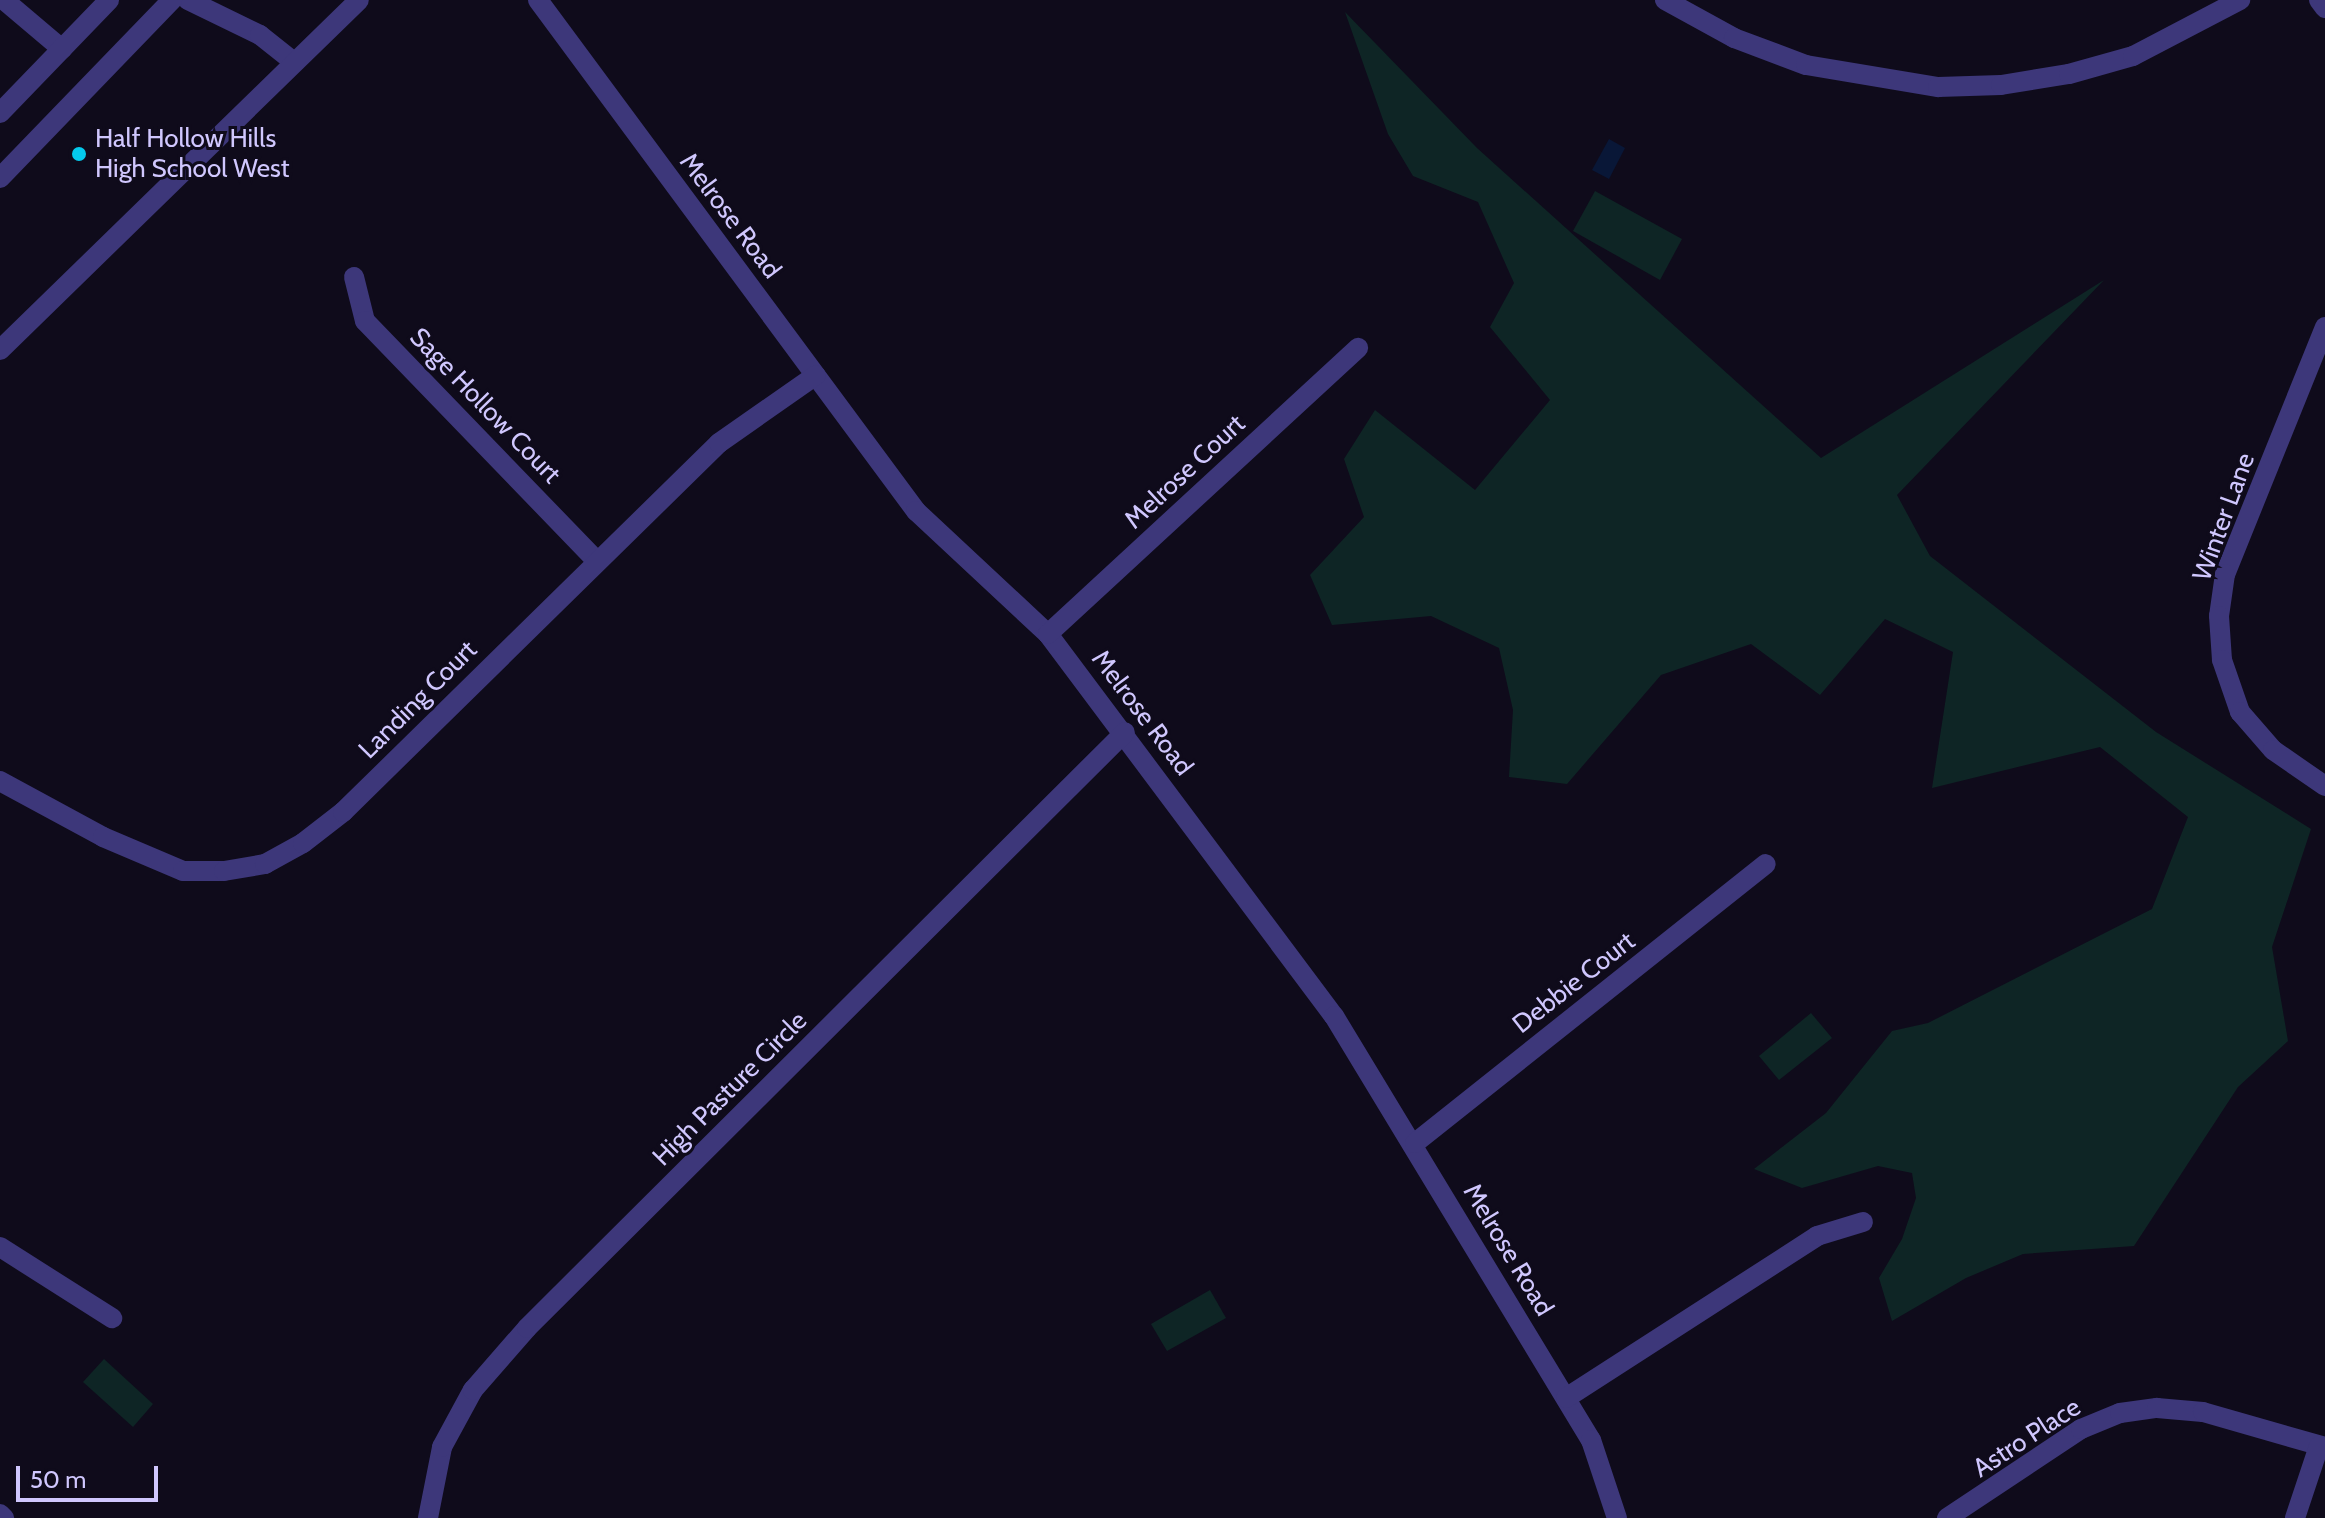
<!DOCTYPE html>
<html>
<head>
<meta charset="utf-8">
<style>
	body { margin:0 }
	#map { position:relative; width:2325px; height:1518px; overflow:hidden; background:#0f0b1b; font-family:Cabin,sans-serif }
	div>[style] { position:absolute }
	.green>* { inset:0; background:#0e2525 }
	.water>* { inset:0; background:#091737 }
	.minor>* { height:20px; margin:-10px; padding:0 10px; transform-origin:10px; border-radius:10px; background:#3d377a }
	.dots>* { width:22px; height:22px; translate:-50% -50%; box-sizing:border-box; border:4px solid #0f0b1b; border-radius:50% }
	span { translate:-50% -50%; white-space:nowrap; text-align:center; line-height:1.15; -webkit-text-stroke:6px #0f0b1b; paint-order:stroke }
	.poi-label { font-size:26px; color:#d0c7fe }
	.left { translate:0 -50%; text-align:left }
	.street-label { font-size:26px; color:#d0c7fe }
	.scale { position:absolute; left:16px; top:1466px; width:142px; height:36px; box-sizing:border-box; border:4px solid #d0c7fe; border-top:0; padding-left:10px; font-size:24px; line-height:28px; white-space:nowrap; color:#d0c7fe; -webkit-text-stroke:6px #0f0b1b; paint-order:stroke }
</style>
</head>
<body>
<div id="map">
	<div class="green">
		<div style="clip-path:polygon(1345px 12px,1477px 148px,1821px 458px,2104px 280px,1897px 495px,1930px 556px,2156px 732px,2311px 829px,2272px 947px,2288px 1041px,2238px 1087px,2134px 1246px,2023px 1254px,1966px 1278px,1892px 1321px,1879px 1278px,1902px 1239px,1916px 1198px,1912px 1173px,1878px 1166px,1802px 1188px,1754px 1169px,1826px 1113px,1892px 1031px,1928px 1023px,2152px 909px,2188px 817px,2100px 747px,1932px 788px,1953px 652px,1885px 619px,1820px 695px,1751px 644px,1661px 675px,1567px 784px,1509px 777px,1513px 710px,1499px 648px,1431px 616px,1332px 625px,1310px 575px,1364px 517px,1344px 459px,1375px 410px,1475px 490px,1550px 400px,1490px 327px,1514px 283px,1478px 202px,1413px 176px,1388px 134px)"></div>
		<div style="clip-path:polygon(1595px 191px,1682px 239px,1660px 280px,1573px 231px)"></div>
		<div style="clip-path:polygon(1811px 1013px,1832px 1038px,1779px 1080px,1759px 1056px)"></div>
		<div style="clip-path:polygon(1210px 1290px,1226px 1318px,1167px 1351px,1151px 1324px)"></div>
		<div style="clip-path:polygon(104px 1359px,153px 1404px,133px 1427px,83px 1382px)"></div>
	</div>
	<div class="water">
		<div style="clip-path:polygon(1609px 139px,1625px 148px,1609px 179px,1592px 170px)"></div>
	</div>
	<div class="minor">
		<div style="left:4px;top:0;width:76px;rotate:40.2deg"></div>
		<div style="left:188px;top:0;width:80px;rotate:25.9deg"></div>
		<div style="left:260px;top:35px;width:43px;rotate:38.5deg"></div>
		<div style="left:538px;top:0;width:636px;rotate:53.51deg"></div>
		<div style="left:916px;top:511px;width:180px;rotate:43deg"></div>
		<div style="left:1048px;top:634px;width:477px;rotate:53.2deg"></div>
		<div style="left:1334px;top:1016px;width:496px;rotate:58.8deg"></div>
		<div style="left:1591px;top:1440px;width:82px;rotate:71.6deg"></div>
		<div style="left:1665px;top:0;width:79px;rotate:28.8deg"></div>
		<div style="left:1734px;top:38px;width:77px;rotate:20.6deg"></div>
		<div style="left:1806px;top:65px;width:134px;rotate:9.5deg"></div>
		<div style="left:1938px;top:87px;width:63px;rotate:-1.8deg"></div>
		<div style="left:2001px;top:85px;width:69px;rotate:-9.2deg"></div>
		<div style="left:2069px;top:74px;width:66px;rotate:-15.7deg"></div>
		<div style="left:2133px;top:56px;width:121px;rotate:-27.6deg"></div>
		<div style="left:2319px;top:0;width:10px;rotate:53deg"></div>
		<div style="left:0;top:113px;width:157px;rotate:-46deg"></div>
		<div style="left:0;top:178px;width:248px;rotate:-46deg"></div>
		<div style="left:354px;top:277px;width:45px;rotate:76deg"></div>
		<div style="left:365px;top:321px;width:334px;rotate:46deg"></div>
		<div style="left:2325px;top:327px;width:266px;rotate:112deg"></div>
		<div style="left:2225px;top:574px;width:42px;rotate:98.1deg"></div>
		<div style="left:2219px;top:616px;width:44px;rotate:86.1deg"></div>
		<div style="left:2222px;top:660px;width:55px;rotate:70.9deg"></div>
		<div style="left:2240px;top:712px;width:50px;rotate:49deg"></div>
		<div style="left:2273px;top:750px;width:63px;rotate:34.7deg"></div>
		<div style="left:0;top:350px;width:501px;rotate:-44.27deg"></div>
		<div style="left:1048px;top:634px;width:422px;rotate:-42.7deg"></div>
		<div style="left:0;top:781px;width:117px;rotate:28.5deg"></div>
		<div style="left:103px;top:837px;width:87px;rotate:23deg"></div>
		<div style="left:183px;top:871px;width:41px"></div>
		<div style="left:224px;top:871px;width:42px;rotate:-9.7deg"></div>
		<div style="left:265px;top:864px;width:43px;rotate:-28.9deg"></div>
		<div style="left:303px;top:843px;width:51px;rotate:-37.8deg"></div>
		<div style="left:343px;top:812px;width:527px;rotate:-44.46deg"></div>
		<div style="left:719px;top:443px;width:118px;rotate:-35deg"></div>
		<div style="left:1415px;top:1143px;width:448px;rotate:-38.5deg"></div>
		<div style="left:0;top:1247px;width:133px;rotate:32.4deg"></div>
		<div style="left:1566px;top:1398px;width:299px;rotate:-32.8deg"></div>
		<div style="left:1817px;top:1236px;width:48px;rotate:-16.9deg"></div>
		<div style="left:0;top:1514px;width:6px;rotate:45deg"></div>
		<div style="left:428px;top:1518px;width:72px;rotate:-78.8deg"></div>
		<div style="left:442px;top:1447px;width:65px;rotate:-61.5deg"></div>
		<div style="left:473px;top:1390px;width:82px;rotate:-48.9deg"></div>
		<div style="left:527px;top:1328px;width:844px;rotate:-44.9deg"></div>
		<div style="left:1947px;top:1518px;width:161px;rotate:-33.6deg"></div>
		<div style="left:2081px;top:1429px;width:42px;rotate:-22.3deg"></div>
		<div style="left:2120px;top:1413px;width:37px;rotate:-8deg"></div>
		<div style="left:2157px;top:1408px;width:46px;rotate:5deg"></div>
		<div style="left:2203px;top:1412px;width:127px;rotate:16deg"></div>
		<div style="left:2295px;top:1518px;width:76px;rotate:-71.6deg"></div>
	</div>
	<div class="dots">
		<div style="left:79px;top:154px;background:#04c9ec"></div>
	</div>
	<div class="poi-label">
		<span class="left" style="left:95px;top:154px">Half Hollow Hills<br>High School West</span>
	</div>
	<div class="street-label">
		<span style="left:730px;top:216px;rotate:53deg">Melrose Road</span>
		<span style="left:485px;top:406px;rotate:46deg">Sage Hollow Court</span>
		<span style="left:1185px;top:472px;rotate:-43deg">Melrose Court</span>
		<span style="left:2224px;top:517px;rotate:-70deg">Winter Lane</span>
		<span style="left:418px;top:700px;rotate:-45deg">Landing Court</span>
		<span style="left:1142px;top:713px;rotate:53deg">Melrose Road</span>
		<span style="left:1574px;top:983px;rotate:-38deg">Debbie Court</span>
		<span style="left:730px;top:1089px;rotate:-45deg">High Pasture Circle</span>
		<span style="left:1508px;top:1250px;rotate:59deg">Melrose Road</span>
		<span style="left:2027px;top:1438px;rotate:-33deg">Astro Place</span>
	</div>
	<div class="scale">50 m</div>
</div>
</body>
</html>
